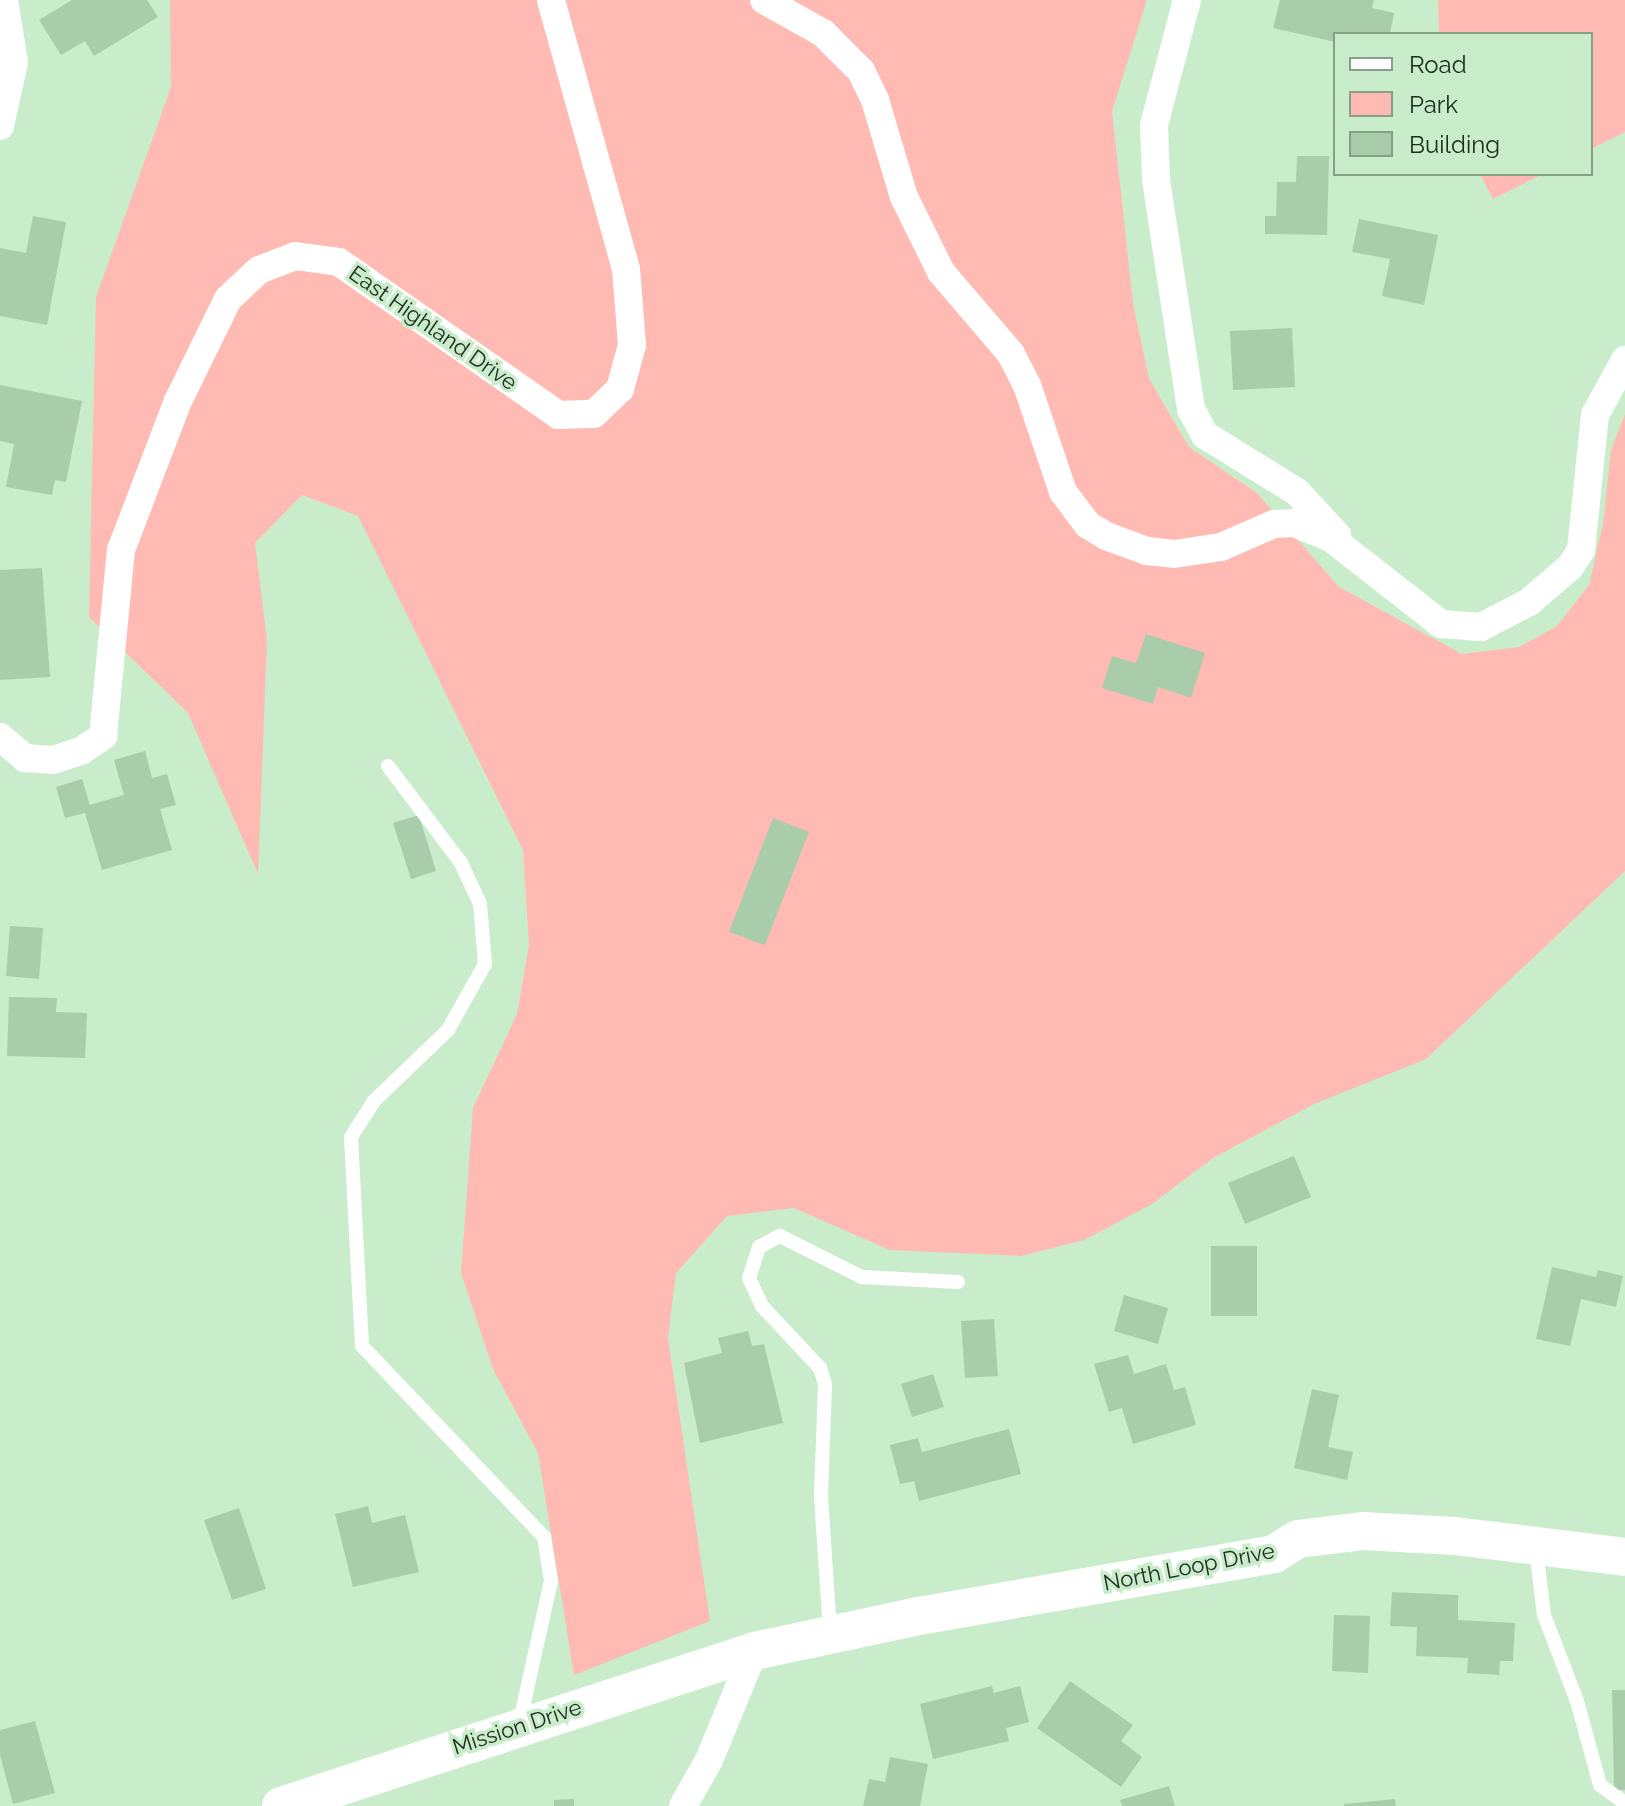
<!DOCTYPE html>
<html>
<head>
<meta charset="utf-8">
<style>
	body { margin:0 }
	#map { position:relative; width:1625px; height:1806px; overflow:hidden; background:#c9edca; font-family:Raleway,sans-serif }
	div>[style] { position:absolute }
	.green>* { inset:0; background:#ffbbb3 }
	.building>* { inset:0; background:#a9cdab }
	.lane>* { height:14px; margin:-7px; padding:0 7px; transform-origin:7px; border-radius:7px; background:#fff }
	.street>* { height:28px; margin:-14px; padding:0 14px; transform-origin:14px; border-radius:14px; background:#fff }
	.secondary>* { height:38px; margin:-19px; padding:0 19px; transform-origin:19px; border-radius:19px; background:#fff }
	span { translate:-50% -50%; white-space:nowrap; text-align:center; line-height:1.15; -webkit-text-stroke:7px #c9edca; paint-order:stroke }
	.street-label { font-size:22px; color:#202d20 }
	.legend { position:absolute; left:1333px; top:32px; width:260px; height:144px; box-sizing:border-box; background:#c9edca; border:2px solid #85a086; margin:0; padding:10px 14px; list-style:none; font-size:24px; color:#202d20 }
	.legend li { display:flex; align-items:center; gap:16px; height:40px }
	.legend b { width:40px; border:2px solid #85a086 }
</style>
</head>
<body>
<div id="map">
	<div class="green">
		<div style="clip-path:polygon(170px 0,1147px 0,1112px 111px,1133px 303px,1149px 379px,1189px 447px,1257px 493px,1339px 587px,1462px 654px,1519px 647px,1557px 626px,1589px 585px,1603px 524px,1611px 450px,1625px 414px,1625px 871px,1426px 1059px,1314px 1104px,1213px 1158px,1152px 1204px,1084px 1240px,1021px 1256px,890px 1250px,794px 1208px,727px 1216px,676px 1273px,668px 1338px,710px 1621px,574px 1675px,538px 1453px,493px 1369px,461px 1273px,473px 1108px,517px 1014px,529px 945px,523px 850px,358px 516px,302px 495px,255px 543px,267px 640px,258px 874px,188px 713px,89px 617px,96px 297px,171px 87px)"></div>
		<div style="clip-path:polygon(1438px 0,1625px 0,1625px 132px,1591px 149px,1591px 34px,1439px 34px)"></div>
		<div style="clip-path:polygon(1480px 174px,1543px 174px,1493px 199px)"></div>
	</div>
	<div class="building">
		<div style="clip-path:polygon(72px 0,147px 0,158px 17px,94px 56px,85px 41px,61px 55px,39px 20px)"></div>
		<div style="clip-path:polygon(1280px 0,1374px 0,1372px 8px,1394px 13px,1390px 34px,1335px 34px,1335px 42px,1273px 28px)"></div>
		<div style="clip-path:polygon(1297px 156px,1329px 156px,1327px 235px,1265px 234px,1265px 216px,1276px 216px,1277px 182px,1296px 182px)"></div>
		<div style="clip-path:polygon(33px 216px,66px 222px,47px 325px,0 316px,0 248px,26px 253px)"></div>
		<div style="clip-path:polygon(1359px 219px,1438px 235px,1424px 305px,1382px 296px,1390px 259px,1352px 252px)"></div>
		<div style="clip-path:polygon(1292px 328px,1295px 387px,1233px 390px,1230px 331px)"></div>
		<div style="clip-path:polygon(0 385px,82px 401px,66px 482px,55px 480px,52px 495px,6px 487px,14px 444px,0 441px)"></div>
		<div style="clip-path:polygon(42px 568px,50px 677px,0 680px,0 570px)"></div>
		<div style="clip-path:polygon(1146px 634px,1205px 653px,1191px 698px,1158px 687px,1153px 704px,1102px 688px,1112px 656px,1136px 663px)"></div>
		<div style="clip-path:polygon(145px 751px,152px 778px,167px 774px,176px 805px,160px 809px,172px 850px,102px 870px,85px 813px,65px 818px,56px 787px,82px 779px,90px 805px,124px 795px,114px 760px)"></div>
		<div style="clip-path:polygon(419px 815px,436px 871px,411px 879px,393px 823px)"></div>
		<div style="clip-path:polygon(773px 818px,809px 832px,765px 945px,729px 932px)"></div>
		<div style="clip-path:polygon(10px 926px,43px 928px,39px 979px,6px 976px)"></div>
		<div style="clip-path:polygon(9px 997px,57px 998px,56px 1012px,87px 1013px,85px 1058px,7px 1056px)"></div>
		<div style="clip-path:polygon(1294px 1156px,1311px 1197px,1245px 1224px,1228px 1183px)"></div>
		<div style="clip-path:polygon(1211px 1246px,1257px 1246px,1257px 1316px,1211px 1316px)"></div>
		<div style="clip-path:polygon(1552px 1267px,1596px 1277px,1598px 1270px,1623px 1276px,1616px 1307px,1581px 1299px,1570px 1346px,1536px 1339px)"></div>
		<div style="clip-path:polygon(1124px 1295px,1168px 1308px,1158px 1344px,1114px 1331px)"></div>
		<div style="clip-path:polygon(994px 1319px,998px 1376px,965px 1378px,961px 1321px)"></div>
		<div style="clip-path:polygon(748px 1331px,752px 1346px,764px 1344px,783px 1423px,700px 1443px,684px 1363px,722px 1353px,718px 1338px)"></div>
		<div style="clip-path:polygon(1128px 1355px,1134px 1374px,1166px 1364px,1174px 1390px,1185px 1387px,1196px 1425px,1133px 1444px,1122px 1408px,1109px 1412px,1094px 1364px)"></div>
		<div style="clip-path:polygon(933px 1374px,944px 1407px,912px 1417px,901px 1384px)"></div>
		<div style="clip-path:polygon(1312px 1389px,1339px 1395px,1328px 1447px,1353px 1452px,1347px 1480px,1294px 1468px)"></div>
		<div style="clip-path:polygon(1009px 1429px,1021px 1474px,919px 1501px,914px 1481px,900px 1484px,890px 1445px,918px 1438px,922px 1452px)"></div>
		<div style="clip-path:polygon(368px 1506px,372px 1523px,405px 1515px,419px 1572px,353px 1587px,335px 1514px)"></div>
		<div style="clip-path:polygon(239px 1508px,266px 1589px,232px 1600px,204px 1520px)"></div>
		<div style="clip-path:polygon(1392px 1592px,1458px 1595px,1458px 1620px,1515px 1623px,1513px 1661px,1500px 1661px,1499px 1675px,1467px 1673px,1468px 1658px,1416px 1656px,1417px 1627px,1390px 1626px)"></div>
		<div style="clip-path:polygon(1334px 1615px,1370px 1616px,1368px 1673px,1332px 1671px)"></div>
		<div style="clip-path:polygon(1070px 1681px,1133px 1725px,1121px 1741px,1142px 1757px,1121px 1787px,1037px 1728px)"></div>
		<div style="clip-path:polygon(992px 1686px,994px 1693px,1020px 1686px,1029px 1722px,1006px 1728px,1009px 1741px,933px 1759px,920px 1704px)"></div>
		<div style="clip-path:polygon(1612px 1690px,1625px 1690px,1625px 1790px,1614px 1790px)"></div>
		<div style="clip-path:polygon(35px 1721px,55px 1793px,13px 1804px,0 1755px,0 1730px)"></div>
		<div style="clip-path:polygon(890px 1757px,928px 1764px,920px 1806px,863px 1806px,869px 1779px,885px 1782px)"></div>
		<div style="clip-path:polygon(1169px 1786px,1175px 1806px,1122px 1806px,1120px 1800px)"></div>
		<div style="clip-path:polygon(574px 1799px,574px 1806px,554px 1806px,554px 1800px)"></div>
		<div style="clip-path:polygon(1395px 1799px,1396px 1806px,1344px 1806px,1344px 1804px)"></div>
	</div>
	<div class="lane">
		<div style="left:388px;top:766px;width:121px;rotate:53deg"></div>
		<div style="left:461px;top:863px;width:45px;rotate:65.1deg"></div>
		<div style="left:480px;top:904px;width:60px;rotate:85.2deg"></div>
		<div style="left:485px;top:964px;width:76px;rotate:119.3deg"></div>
		<div style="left:448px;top:1030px;width:103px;rotate:136.2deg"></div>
		<div style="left:374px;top:1101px;width:43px;rotate:122.6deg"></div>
		<div style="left:351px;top:1137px;width:209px;rotate:87deg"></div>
		<div style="left:362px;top:1346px;width:264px;rotate:46.4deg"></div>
		<div style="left:544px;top:1537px;width:45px;rotate:81deg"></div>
		<div style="left:551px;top:1581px;width:148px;rotate:102.5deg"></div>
		<div style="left:1536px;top:1549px;width:66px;rotate:83.1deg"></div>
		<div style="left:1544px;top:1615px;width:92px;rotate:69deg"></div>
		<div style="left:1577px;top:1701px;width:87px;rotate:74.7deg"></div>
		<div style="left:1600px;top:1785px;width:31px;rotate:36deg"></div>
		<div style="left:830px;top:1632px;width:137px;rotate:-93.8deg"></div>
		<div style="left:821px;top:1495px;width:111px;rotate:-87.9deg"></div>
		<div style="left:825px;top:1384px;width:17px;rotate:-107deg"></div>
		<div style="left:820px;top:1368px;width:85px;rotate:-133.1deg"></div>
		<div style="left:762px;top:1306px;width:31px;rotate:-115deg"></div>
		<div style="left:749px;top:1278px;width:33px;rotate:-72deg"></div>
		<div style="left:759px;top:1247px;width:24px;rotate:-28deg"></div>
		<div style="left:780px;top:1236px;width:92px;rotate:26.6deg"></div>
		<div style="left:862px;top:1277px;width:96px;rotate:3deg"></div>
	</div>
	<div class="street">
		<div style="left:764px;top:0;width:68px;rotate:29.2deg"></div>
		<div style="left:823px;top:33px;width:54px;rotate:45deg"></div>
		<div style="left:861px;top:71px;width:32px;rotate:64deg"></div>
		<div style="left:875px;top:100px;width:101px;rotate:73.4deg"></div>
		<div style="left:904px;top:197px;width:84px;rotate:63.7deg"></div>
		<div style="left:941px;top:272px;width:108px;rotate:49.5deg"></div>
		<div style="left:1011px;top:354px;width:35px;rotate:63deg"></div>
		<div style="left:1027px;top:385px;width:113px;rotate:71.4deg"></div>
		<div style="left:1063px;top:492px;width:41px;rotate:52.9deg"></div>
		<div style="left:1088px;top:525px;width:21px;rotate:31deg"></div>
		<div style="left:1106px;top:536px;width:44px;rotate:20.1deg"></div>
		<div style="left:1147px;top:551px;width:27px;rotate:6deg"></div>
		<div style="left:1174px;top:554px;width:48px;rotate:-8.5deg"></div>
		<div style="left:1221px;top:547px;width:58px;rotate:-23.5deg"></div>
		<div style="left:1274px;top:524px;width:20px;rotate:-3deg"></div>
		<div style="left:1294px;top:523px;width:40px;rotate:22deg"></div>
		<div style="left:1331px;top:538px;width:140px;rotate:38deg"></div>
		<div style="left:1441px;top:624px;width:40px;rotate:4.3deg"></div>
		<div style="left:1481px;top:627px;width:54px;rotate:-27.5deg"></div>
		<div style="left:1529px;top:602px;width:54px;rotate:-40.5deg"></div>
		<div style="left:1570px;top:567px;width:20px;rotate:-57deg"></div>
		<div style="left:1581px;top:550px;width:136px;rotate:-84.1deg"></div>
		<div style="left:1595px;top:415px;width:63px;rotate:-61.4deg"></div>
		<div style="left:1187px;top:0;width:129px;rotate:104.8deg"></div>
		<div style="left:1154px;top:125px;width:55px;rotate:87.9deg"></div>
		<div style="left:1156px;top:180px;width:232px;rotate:81.3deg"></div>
		<div style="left:1191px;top:409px;width:30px;rotate:62deg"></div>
		<div style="left:1205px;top:435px;width:108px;rotate:31.8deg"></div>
		<div style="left:1297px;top:492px;width:59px;rotate:47.1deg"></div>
		<div style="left:0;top:126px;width:66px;rotate:-77.7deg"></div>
		<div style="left:14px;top:62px;width:63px;rotate:-99.2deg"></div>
		<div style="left:0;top:737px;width:33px;rotate:40deg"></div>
		<div style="left:25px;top:758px;width:28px;rotate:4deg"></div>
		<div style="left:53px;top:760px;width:29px;rotate:-18deg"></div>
		<div style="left:81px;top:751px;width:27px;rotate:-34deg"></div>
		<div style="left:103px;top:736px;width:187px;rotate:-84.5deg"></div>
		<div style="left:121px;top:550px;width:160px;rotate:-69.1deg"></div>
		<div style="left:178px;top:401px;width:114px;rotate:-63.9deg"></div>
		<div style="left:228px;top:299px;width:42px;rotate:-43.1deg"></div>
		<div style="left:259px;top:270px;width:39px;rotate:-21deg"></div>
		<div style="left:295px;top:256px;width:44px;rotate:7.8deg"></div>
		<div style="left:339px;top:262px;width:267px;rotate:34.9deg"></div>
		<div style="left:558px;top:415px;width:36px;rotate:-2deg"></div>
		<div style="left:594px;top:414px;width:36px;rotate:-44deg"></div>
		<div style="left:620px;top:389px;width:46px;rotate:-74.7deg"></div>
		<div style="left:632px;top:345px;width:76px;rotate:-94.5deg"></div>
		<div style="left:626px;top:269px;width:279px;rotate:-105.6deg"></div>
		<div style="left:683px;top:1806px;width:53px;rotate:-60.5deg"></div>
		<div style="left:709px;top:1760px;width:118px;rotate:-67.6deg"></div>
	</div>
	<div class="secondary">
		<div style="left:281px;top:1806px;width:498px;rotate:-18.1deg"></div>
		<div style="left:754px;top:1651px;width:169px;rotate:-12deg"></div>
		<div style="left:919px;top:1616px;width:360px;rotate:-9.9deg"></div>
		<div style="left:1274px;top:1554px;width:28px;rotate:-32deg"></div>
		<div style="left:1298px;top:1539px;width:65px;rotate:-7deg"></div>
		<div style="left:1363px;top:1531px;width:92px;rotate:3.1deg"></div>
		<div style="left:1455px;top:1536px;width:171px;rotate:7deg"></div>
	</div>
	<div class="street-label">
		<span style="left:433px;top:328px;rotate:35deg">East Highland Drive</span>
		<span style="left:1189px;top:1567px;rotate:-11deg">North Loop Drive</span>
		<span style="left:517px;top:1727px;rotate:-18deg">Mission Drive</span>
	</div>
	<ul class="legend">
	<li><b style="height:10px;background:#fff"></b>Road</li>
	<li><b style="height:22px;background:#ffbbb3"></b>Park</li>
	<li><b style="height:22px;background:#a9cdab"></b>Building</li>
	</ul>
</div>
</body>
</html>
